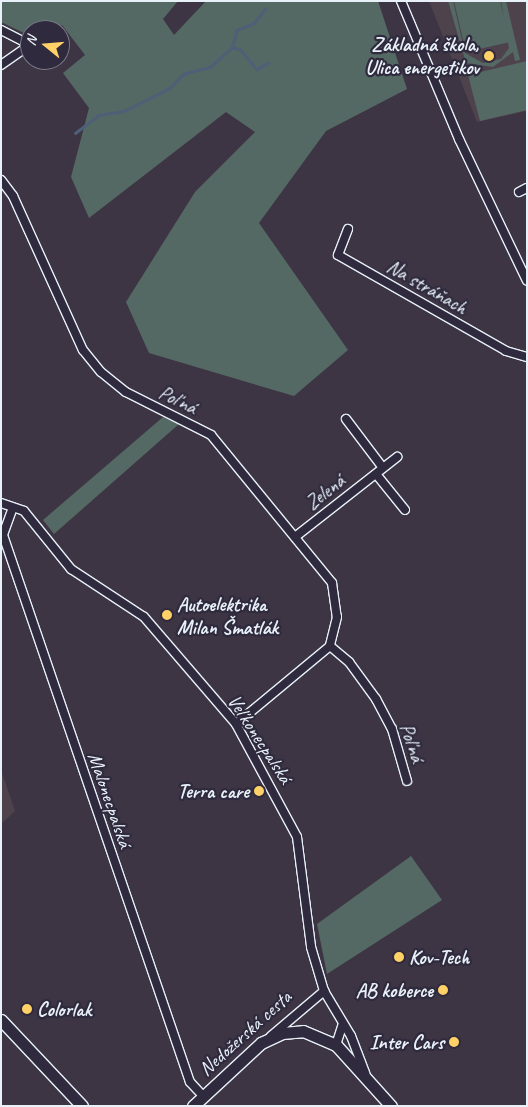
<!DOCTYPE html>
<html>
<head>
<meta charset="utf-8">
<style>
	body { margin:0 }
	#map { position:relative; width:528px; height:1107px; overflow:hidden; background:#3d3544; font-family:Caveat,sans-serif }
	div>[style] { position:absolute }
	.built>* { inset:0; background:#4e434d }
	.green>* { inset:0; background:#546964 }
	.stream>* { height:2.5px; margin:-1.25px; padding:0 1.25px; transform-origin:1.25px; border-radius:1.25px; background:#4e5f78 }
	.roads { filter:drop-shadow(1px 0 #e8f1f8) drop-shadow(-1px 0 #e8f1f8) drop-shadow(0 1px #e8f1f8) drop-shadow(0 -1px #e8f1f8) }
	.street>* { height:8px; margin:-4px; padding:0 4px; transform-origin:4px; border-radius:4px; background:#2f2a3d }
	.primary>* { height:11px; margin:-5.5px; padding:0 5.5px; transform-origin:5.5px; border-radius:5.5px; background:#2f2a3d }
	.dots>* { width:14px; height:14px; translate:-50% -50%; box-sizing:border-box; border:2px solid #2f2a3d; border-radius:50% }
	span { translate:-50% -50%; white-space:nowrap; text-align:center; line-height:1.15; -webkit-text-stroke:4.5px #2f2a3d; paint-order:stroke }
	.poi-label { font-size:20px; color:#e8f1f8; font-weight:700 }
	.right { translate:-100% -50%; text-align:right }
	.left { translate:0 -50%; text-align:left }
	.street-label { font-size:20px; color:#e8f1f8 }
	.frame { position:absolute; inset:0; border:2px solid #e8f1f8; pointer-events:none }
	.north { position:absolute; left:20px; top:20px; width:50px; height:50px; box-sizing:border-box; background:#2f2a3d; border:1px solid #797a88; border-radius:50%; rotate:287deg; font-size:14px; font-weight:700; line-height:20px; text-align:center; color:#e8f1f8 }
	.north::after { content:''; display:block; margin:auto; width:18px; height:22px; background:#ffd166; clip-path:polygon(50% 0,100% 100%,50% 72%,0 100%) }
</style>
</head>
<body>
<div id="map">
	<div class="built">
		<div style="clip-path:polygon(429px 1px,527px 1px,527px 111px,477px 122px)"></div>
		<div style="clip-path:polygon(1px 770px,15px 811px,1px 824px)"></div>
	</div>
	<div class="green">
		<div style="clip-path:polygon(1px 1px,178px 1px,163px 19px,174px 35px,206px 1px,378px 1px,407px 89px,326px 131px,259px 223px,348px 350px,294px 396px,149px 353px,126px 302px,195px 192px,255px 132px,226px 112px,89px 218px,71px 177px,89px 108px,63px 73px,85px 55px,62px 25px,30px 30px,30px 36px,1px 22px)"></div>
		<div style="clip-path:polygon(448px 1px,453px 1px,465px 53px,483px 63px,501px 59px,509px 48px,501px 1px,506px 1px,520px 60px,515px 61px,513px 52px,493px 67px,466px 63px)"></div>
		<div style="clip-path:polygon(454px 1px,500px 1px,510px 42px,466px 52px)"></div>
		<div style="clip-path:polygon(527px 61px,527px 110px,480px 121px,468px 75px)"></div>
		<div style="clip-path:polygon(163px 417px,179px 424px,54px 534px,43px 520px)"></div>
		<div style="clip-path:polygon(411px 856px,442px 900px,327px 974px,317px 924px)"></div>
	</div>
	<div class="stream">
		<div style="left:232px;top:47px;width:9px;rotate:18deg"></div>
		<div style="left:241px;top:50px;width:25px;rotate:50deg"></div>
		<div style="left:257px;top:69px;width:13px;rotate:-29deg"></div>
		<div style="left:75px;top:133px;width:30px;rotate:-37deg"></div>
		<div style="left:99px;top:115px;width:25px;rotate:-9deg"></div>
		<div style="left:124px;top:111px;width:51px;rotate:-26.6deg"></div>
		<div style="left:170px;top:88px;width:19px;rotate:-47deg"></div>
		<div style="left:183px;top:74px;width:28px;rotate:-15deg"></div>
		<div style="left:210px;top:67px;width:30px;rotate:-42deg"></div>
		<div style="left:232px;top:47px;width:18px;rotate:-74deg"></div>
		<div style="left:237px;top:30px;width:18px;rotate:-22deg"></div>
		<div style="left:254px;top:23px;width:18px;rotate:-52deg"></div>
	</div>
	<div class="roads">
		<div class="street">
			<div style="left:401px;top:1px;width:150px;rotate:67.2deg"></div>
			<div style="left:459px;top:139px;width:157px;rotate:64.4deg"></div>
			<div style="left:1px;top:30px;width:33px;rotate:27deg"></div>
			<div style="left:1px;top:65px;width:35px;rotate:-35deg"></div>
			<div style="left:1px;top:180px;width:20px;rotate:53deg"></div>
			<div style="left:13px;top:196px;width:169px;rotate:65.6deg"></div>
			<div style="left:83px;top:350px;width:28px;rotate:51deg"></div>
			<div style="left:101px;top:372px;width:32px;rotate:39deg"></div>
			<div style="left:126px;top:392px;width:95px;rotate:26.8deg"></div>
			<div style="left:211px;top:435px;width:191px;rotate:50.7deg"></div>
			<div style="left:332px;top:583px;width:34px;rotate:82deg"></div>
			<div style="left:337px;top:617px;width:30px;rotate:104deg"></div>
			<div style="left:330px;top:646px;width:122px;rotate:140.3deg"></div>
			<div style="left:519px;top:192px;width:9px;rotate:-27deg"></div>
			<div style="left:348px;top:229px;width:28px;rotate:111deg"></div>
			<div style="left:338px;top:255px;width:193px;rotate:29.7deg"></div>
			<div style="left:506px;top:351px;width:22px;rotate:16deg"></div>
			<div style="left:346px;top:419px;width:61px;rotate:52.9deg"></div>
			<div style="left:376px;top:474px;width:46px;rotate:51.1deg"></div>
			<div style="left:1px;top:503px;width:24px;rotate:19deg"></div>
			<div style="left:24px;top:511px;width:75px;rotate:51deg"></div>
			<div style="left:71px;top:569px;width:87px;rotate:33.3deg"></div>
			<div style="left:144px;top:617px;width:141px;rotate:49.3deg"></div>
			<div style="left:236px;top:724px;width:128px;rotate:61.6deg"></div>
			<div style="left:297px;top:837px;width:111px;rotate:82.7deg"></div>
			<div style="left:311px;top:947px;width:46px;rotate:73.5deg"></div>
			<div style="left:324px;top:991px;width:52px;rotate:59deg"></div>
			<div style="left:351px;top:1036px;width:40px;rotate:69deg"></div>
			<div style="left:12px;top:510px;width:27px;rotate:110deg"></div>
			<div style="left:3px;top:535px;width:578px;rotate:71.13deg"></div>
			<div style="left:190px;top:1082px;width:19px;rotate:47deg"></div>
			<div style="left:295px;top:537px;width:130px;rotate:-38.1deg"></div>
			<div style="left:330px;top:646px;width:25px;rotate:40deg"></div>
			<div style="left:349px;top:662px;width:46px;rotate:53.9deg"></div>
			<div style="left:376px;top:699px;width:34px;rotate:62deg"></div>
			<div style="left:392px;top:729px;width:54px;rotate:73.9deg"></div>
			<div style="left:271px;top:1036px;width:70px;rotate:-40.3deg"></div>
			<div style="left:336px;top:1045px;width:22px;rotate:-72deg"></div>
		</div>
		<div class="primary">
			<div style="left:1px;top:1020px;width:118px;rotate:46.7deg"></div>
			<div style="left:193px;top:1106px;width:93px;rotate:-42.8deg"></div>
			<div style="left:261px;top:1043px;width:23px;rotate:-25deg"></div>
			<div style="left:282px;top:1033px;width:21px;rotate:-5deg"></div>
			<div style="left:303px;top:1031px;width:36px;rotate:23deg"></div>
			<div style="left:336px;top:1045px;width:82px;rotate:48deg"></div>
		</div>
	</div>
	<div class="dots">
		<div style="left:489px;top:56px;background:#ffd166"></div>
		<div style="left:167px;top:615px;background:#ffd166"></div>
		<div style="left:259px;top:791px;background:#ffd166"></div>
		<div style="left:399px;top:957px;background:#ffd166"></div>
		<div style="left:443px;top:990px;background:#ffd166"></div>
		<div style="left:27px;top:1009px;background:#ffd166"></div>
		<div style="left:454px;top:1042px;background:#ffd166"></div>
	</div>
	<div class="poi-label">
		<span class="right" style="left:479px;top:56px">Základná škola,<br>Ulica energetikov</span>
		<span class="left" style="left:177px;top:616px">Autoelektrika<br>Milan Šmatlák</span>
		<span class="right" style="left:249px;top:791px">Terra care</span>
		<span class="left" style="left:409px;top:957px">Kov-Tech</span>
		<span class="right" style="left:433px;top:990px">AB koberce</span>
		<span class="left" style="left:37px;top:1009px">Colorlak</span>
		<span class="right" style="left:444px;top:1042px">Inter Cars</span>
	</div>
	<div class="street-label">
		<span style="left:427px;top:287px;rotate:30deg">Na stráňach</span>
		<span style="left:178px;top:400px;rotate:27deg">Poľná</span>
		<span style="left:325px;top:492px;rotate:-38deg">Zelená</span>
		<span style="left:260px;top:739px;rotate:57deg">Veľkonecpalská</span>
		<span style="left:412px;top:743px;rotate:72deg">Poľná</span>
		<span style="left:110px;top:800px;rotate:71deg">Malonecpalská</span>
		<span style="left:245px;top:1033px;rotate:-42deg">Nedožerská cesta</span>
	</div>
	<div class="frame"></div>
	<div class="north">N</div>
</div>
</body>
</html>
